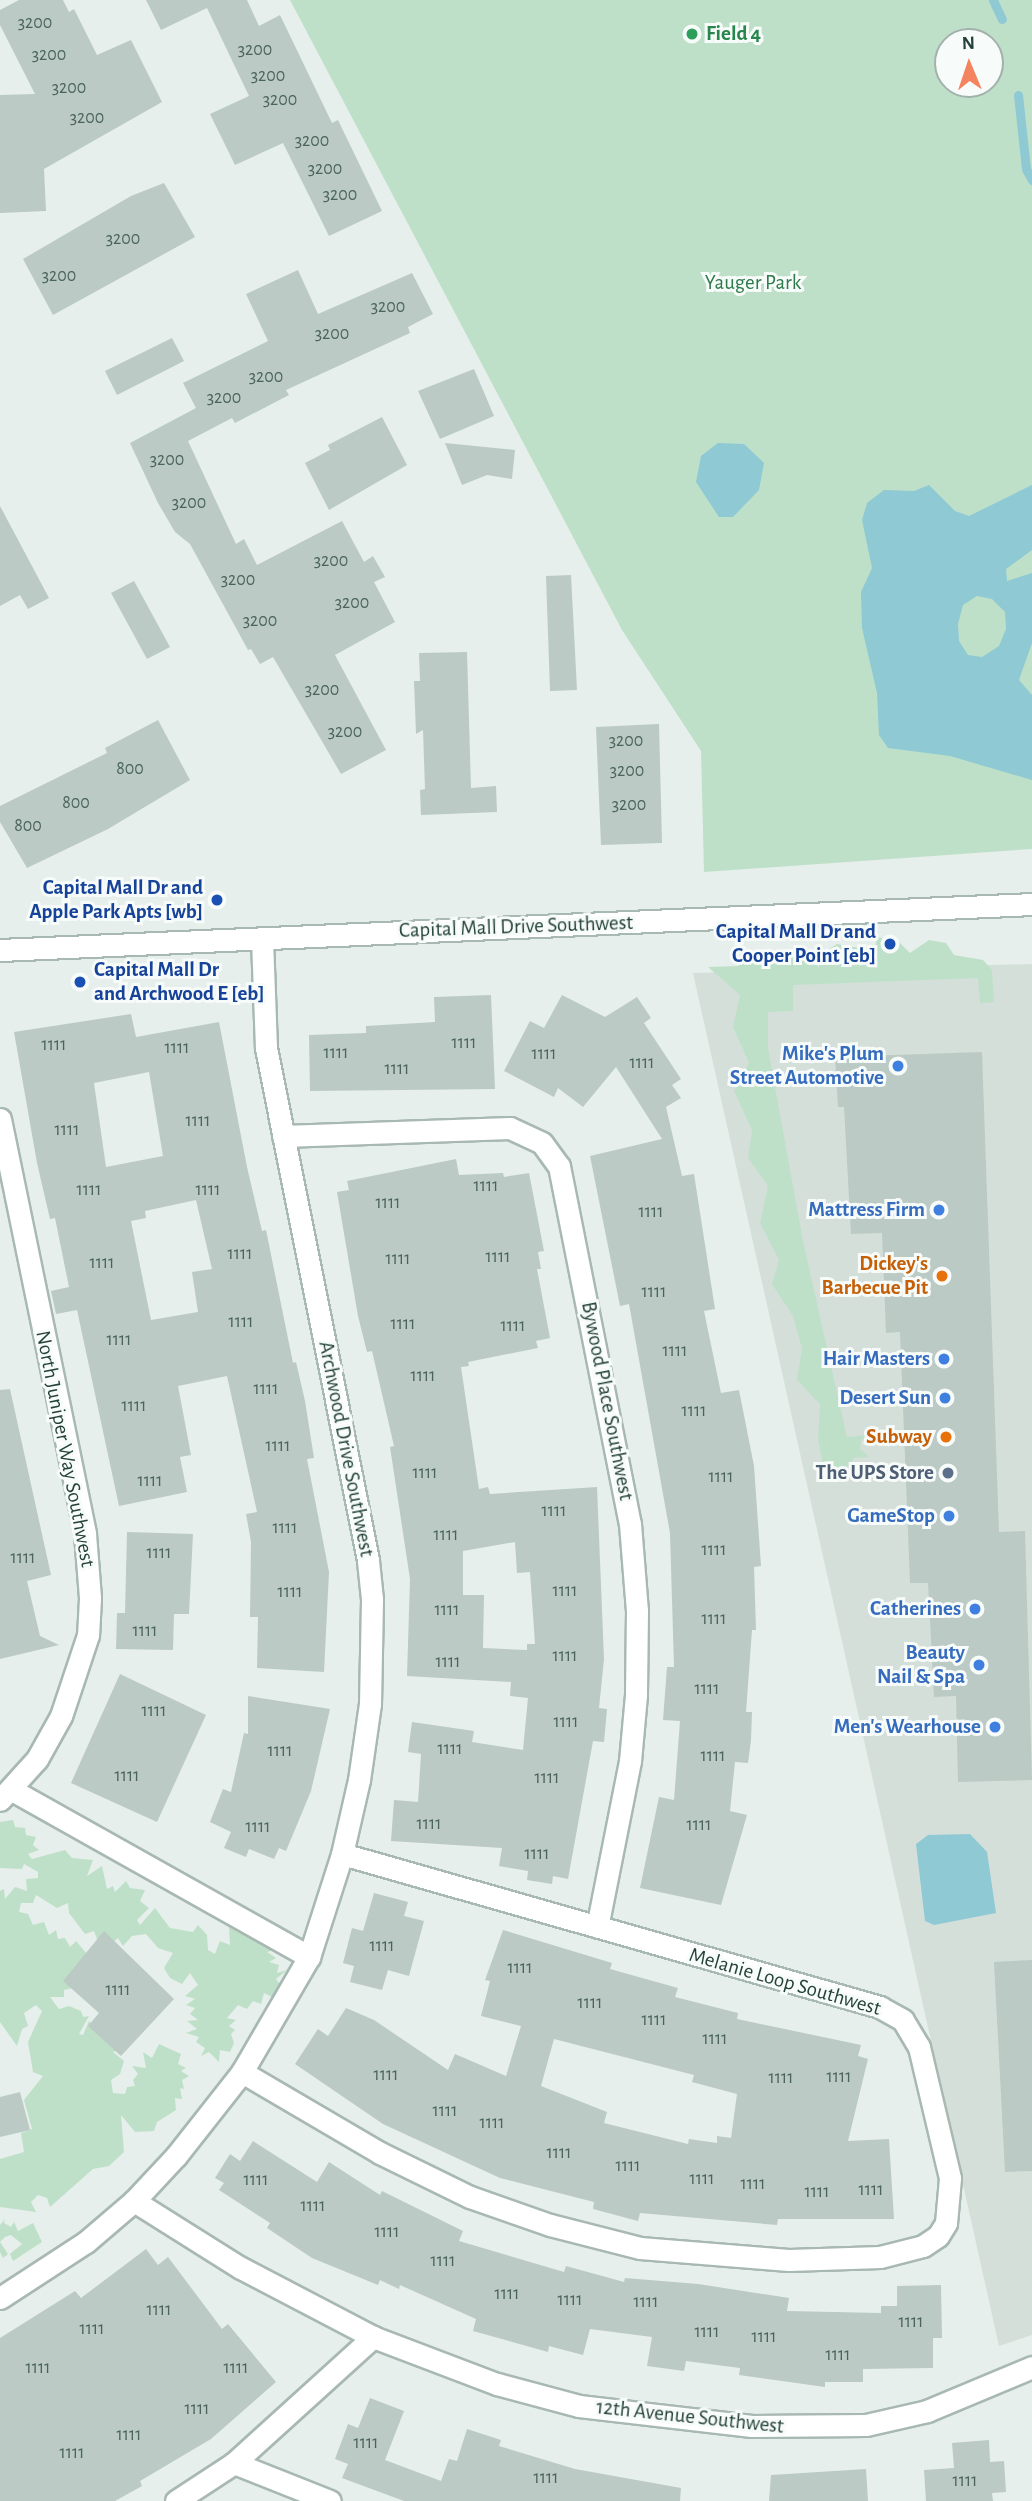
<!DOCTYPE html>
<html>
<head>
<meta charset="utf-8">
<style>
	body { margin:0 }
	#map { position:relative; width:1032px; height:2501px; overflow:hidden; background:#e6efeb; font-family:"Alegreya Sans",sans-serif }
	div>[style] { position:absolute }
	.built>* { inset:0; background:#d4dfda }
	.green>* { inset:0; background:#bfe0c8 }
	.water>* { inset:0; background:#8ec9d4 }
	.stream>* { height:9px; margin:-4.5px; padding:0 4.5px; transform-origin:4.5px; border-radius:4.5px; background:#8ec9d4 }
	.building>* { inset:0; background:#bbcac4 }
	.roads { filter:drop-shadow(2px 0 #a8b8b2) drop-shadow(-2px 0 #a8b8b2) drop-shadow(0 2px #a8b8b2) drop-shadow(0 -2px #a8b8b2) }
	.minor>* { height:21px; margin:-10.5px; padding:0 10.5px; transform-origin:10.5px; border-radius:10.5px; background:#fff }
	.tertiary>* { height:21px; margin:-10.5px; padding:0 10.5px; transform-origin:10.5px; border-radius:10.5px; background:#fff }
	.dots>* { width:19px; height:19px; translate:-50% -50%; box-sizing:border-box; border:4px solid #f7fbf9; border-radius:50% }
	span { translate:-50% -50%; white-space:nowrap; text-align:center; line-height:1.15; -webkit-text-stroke:6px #f7fbf9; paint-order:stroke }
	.number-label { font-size:18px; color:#4a645c }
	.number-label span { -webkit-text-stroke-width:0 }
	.leisure-label { font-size:21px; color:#27864d; font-weight:700 }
	.left { translate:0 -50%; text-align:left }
	.park-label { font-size:21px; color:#2d7a4b }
	.transit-label { font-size:21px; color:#164399; font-weight:700 }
	.right { translate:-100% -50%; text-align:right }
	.street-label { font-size:21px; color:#24423a }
	.shop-label { font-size:21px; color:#366cbe; font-weight:700 }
	.food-label { font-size:21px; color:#c56008; font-weight:700 }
	.service-label { font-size:21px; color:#4e5e75; font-weight:700 }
	.north { position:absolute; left:934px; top:28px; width:70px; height:70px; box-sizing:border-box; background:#f7fbf9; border:2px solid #a3b1ad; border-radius:50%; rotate:358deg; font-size:19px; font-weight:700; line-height:28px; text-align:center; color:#24423a }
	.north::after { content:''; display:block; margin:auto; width:24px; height:32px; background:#f4845f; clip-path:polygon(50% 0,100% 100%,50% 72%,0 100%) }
</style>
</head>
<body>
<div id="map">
	<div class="built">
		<div style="clip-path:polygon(1032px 964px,1032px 2335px,999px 2346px,693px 973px)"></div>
	</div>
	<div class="green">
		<div style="clip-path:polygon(evenodd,290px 0,1032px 0,1032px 849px,704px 872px,701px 751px,622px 630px,290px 0,948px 42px,990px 42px,990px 84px,948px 84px,948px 42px)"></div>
		<div style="clip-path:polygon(878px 937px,900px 943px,910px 953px,929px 940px,946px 943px,954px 955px,983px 960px,992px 970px,994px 1002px,980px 1003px,978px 978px,793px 985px,793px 1011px,768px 1012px,768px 1048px,803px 1241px,847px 1437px,869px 1435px,861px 1440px,860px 1449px,869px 1457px,854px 1458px,838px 1480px,822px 1460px,818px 1439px,820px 1404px,797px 1380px,802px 1348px,793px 1316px,772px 1284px,779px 1260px,760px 1223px,768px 1186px,748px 1158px,752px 1130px,734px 1091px,749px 1063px,733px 1027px,740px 995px,708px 967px,738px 966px,756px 954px,765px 964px,779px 963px,782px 952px,802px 951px,819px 967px,818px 956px,837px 944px,859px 948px,871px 957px)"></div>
		<div style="clip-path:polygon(13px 1820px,15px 1827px,25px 1828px,26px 1835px,36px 1837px,33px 1845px,39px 1850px,28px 1854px,32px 1859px,65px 1850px,72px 1858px,93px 1860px,87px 1876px,102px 1866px,107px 1889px,113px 1886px,115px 1892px,126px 1881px,130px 1888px,145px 1890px,140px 1901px,149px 1908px,137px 1920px,140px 1925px,155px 1908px,170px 1928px,193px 1932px,198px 1925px,207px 1935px,208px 1950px,215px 1954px,220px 1941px,230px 1945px,229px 1927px,241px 1933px,241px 1922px,248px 1927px,259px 1915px,257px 1935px,278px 1949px,267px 1952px,276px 1958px,269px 1962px,279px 1965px,277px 1973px,287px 1970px,276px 1979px,285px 1991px,274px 1994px,274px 1998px,264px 1993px,261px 2004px,253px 2001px,247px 2009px,238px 2005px,227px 2018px,236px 2020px,229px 2026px,235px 2030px,231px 2034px,234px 2043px,230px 2052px,220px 2050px,219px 2062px,209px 2052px,201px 2056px,205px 2048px,196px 2042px,199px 2037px,186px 2033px,197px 2029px,187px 2021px,198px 2020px,190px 2014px,195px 2008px,186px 2005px,195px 1999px,185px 1996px,198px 1985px,190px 1973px,182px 1984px,170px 1978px,164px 1968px,173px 1953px,158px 1948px,146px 1934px,132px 1936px,123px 1946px,118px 1938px,110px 1945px,98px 1942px,94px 1931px,85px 1934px,69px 1913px,68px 1903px,57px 1908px,36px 1895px,33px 1903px,21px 1903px,19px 1912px,28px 1914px,33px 1925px,44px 1922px,49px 1935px,56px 1930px,58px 1939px,65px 1938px,70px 1947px,76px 1941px,87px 1954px,73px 1988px,64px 1990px,64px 1997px,50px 1997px,59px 2009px,69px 2006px,81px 2011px,83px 2017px,89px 2016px,79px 2034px,83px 2035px,89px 2021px,120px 2049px,113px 2052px,124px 2061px,120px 2074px,111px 2080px,113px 2093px,125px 2094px,127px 2087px,135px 2086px,133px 2080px,138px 2074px,132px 2066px,146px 2068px,143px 2052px,152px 2058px,159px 2044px,181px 2054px,178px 2064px,186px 2068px,181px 2071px,189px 2076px,182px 2080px,184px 2089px,180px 2088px,182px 2099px,175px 2098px,176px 2110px,157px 2122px,154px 2131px,135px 2132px,121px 2115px,124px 2152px,109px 2166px,93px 2169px,50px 2207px,47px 2198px,38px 2195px,31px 2202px,36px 2212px,0 2207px,0 2159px,24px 2152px,21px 2133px,32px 2129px,24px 2100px,43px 2076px,33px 2072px,28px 2042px,42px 2011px,36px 2005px,24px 2013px,28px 2026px,22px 2029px,17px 2046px,0 2022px,0 1891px,4px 1889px,5px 1899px,15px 1887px,27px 1891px,26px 1879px,38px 1878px,38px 1872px,24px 1864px,22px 1869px,0 1868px,0 1822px)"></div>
		<div style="clip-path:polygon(5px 2219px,4px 2223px,11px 2227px,14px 2222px,18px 2231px,33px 2223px,42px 2242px,13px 2261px,10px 2254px,22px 2244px,11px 2235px,5px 2237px,0 2242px,8px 2254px,3px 2258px,0 2252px,0 2225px)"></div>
	</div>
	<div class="water">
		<div style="clip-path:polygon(718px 443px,744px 444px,764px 463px,759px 490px,733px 517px,719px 517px,696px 482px,701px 456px)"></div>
		<div style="clip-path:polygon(evenodd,929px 485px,955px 511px,969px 516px,1032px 485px,1032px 550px,1006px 569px,1007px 581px,1032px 573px,1032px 643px,1019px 680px,1032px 695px,1032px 780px,950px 756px,888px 748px,879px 735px,877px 693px,862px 628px,861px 592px,872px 568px,862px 520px,867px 503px,884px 490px,914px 491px,929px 485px,977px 596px,992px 599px,1005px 612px,1006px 629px,999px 646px,982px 657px,968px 655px,959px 641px,958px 624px,963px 605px,977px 596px)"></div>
		<div style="clip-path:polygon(970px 1834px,987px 1852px,996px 1913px,934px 1925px,925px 1921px,916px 1844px,928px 1835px)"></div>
	</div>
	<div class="stream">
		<div style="left:993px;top:0;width:21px;rotate:65deg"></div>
		<div style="left:1018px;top:95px;width:74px;rotate:83.8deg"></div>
		<div style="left:1026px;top:169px;width:13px;rotate:61deg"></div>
	</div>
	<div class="building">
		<div style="clip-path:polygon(19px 0,63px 0,69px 12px,74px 9px,97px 55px,131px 40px,162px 102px,44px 169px,46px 211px,0 213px,0 95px,35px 94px,0 25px,0 10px)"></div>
		<div style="clip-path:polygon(146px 0,247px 0,259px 26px,280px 15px,332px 123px,338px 120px,382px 211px,329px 236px,283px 143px,235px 165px,210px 114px,249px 96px,207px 8px,161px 30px)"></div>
		<div style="clip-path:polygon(164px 183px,195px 237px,53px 315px,23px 259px,131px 196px)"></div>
		<div style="clip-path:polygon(298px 270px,318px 314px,412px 273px,433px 314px,408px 327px,410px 333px,286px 390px,289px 395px,235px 423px,232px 418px,188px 441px,236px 544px,244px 539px,257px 565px,342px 521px,364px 562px,373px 556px,385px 577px,374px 582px,395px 622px,335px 655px,386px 750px,341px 774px,273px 657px,260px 664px,251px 649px,248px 650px,190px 544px,175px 532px,158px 503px,130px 443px,196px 408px,183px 383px,268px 341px,246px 294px)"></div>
		<div style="clip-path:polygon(172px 338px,184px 361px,117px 395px,105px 371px)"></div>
		<div style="clip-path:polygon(474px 369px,494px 416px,440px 439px,418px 391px)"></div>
		<div style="clip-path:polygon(382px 417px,407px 465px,329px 510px,305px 463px,330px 450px,328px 445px)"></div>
		<div style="clip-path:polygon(445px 443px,515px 450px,512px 479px,487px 475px,462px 485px)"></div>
		<div style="clip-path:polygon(0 506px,49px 598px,28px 609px,20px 595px,0 606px)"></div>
		<div style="clip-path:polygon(571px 575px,577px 690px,550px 691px,546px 576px)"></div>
		<div style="clip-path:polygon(134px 581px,170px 647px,147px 659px,111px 593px)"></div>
		<div style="clip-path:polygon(467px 652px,471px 788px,496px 786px,497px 812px,421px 815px,420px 790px,425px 789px,423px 730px,416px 734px,414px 681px,420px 681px,419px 653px)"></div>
		<div style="clip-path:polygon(158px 720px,190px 780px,108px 829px,27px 868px,0 822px,0 806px,107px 753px,105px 748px)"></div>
		<div style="clip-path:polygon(659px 724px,662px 843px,601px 845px,596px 727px)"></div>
		<div style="clip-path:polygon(491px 995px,495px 1089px,310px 1091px,309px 1035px,366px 1033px,366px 1026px,435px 1022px,434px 997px)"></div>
		<div style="clip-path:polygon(562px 995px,605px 1017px,637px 997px,651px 1018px,644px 1023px,681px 1079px,672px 1085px,681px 1098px,666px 1107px,682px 1176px,694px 1174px,715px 1309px,704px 1311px,721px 1393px,739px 1390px,754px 1466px,761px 1566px,754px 1567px,756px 1630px,752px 1630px,746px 1712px,752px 1712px,751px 1740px,748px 1763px,735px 1762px,730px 1811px,747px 1815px,721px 1905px,640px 1888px,659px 1797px,674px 1800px,680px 1721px,663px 1720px,667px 1667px,674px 1667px,670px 1533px,629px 1304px,620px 1306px,590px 1156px,662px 1139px,616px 1067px,583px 1107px,558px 1088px,554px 1097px,504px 1071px,530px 1021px,544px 1028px)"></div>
		<div style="clip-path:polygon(evenodd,131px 1014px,136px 1037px,219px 1022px,247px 1167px,262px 1231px,266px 1230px,293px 1363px,296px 1362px,305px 1401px,314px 1458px,307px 1459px,329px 1572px,324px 1672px,257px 1668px,258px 1617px,250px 1617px,251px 1542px,246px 1514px,257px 1512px,227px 1376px,178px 1386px,191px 1455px,180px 1457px,187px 1492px,119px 1506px,77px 1310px,56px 1314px,51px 1291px,69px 1287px,55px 1218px,50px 1219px,37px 1163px,14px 1032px,131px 1014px,149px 1072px,163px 1156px,106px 1167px,94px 1083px,149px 1072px,131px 1014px,196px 1200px,212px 1269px,192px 1272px,198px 1312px,151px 1320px,131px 1221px,146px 1218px,145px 1211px,196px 1200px)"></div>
		<div style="clip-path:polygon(982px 1052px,999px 1532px,1025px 1531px,1032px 1780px,958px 1782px,956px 1696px,934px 1697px,928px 1583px,910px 1583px,900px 1332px,886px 1333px,882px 1233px,851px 1234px,844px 1107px,838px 1107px,835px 1057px)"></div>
		<div style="clip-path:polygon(evenodd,456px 1159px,459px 1175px,503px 1173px,504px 1177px,529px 1173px,544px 1251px,538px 1252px,541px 1269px,537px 1269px,550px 1338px,536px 1341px,538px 1348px,468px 1362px,469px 1366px,461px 1367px,479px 1489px,488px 1487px,490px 1494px,597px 1487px,604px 1659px,599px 1708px,607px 1709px,604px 1742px,593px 1741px,568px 1879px,553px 1876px,552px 1884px,527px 1880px,528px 1871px,499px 1866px,502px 1848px,391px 1841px,394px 1800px,418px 1802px,421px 1754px,408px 1752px,412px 1722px,474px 1731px,472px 1742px,523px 1750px,528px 1698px,510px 1696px,511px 1682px,407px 1676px,410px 1579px,390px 1447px,394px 1446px,372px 1351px,367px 1352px,358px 1316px,337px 1192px,349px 1190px,347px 1181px,456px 1159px,515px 1542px,517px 1573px,530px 1572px,535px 1644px,527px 1644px,527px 1650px,483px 1648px,484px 1595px,463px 1595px,463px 1551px,515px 1542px)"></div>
		<div style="clip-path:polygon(10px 1389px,51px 1575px,27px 1581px,40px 1636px,59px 1645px,0 1659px,0 1390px)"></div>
		<div style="clip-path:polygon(127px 1532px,193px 1534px,189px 1614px,174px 1614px,173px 1650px,116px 1649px,117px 1613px,125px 1613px)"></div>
		<div style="clip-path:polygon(120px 1674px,206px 1715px,157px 1822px,71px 1783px)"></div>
		<div style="clip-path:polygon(248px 1696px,330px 1709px,311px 1791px,286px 1851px,279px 1848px,274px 1859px,249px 1849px,246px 1857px,224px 1848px,231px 1832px,210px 1822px,223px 1789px,231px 1792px,244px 1733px,248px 1734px)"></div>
		<div style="clip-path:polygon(374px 1893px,408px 1902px,404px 1916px,424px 1921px,409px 1976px,388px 1970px,382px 1990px,350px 1982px,354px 1966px,343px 1963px,352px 1928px,363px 1931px)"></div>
		<div style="clip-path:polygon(evenodd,503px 1930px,612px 1963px,610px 1969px,678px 1988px,675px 1997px,738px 2013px,737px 2019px,861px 2045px,858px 2056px,868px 2059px,848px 2141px,889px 2139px,894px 2219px,778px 2219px,777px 2225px,640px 2213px,638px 2221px,593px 2209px,594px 2202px,500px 2178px,383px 2124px,295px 2064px,318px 2029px,328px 2036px,346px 2008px,374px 2020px,448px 2070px,455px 2054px,506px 2076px,521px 2026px,481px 2016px,490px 1981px,485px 1980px,503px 1930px,554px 2039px,694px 2075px,692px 2082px,737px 2094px,731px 2138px,717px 2136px,717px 2143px,689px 2139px,688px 2144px,604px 2123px,607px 2112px,541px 2086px,554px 2039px)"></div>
		<div style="clip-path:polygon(104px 1931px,174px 1999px,121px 2056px,88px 2026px,99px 2013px,63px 1981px)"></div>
		<div style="clip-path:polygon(1032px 1960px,1032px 2171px,1005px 2172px,994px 1962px)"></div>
		<div style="clip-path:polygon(20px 2092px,30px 2130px,0 2137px,0 2097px)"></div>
		<div style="clip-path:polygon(253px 2141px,317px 2182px,329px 2162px,380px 2195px,382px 2191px,463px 2231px,459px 2241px,564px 2272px,566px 2266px,624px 2282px,625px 2278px,698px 2284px,789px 2298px,787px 2311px,881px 2313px,881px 2306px,897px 2306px,897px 2286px,941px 2285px,942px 2338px,933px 2338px,933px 2368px,863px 2369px,863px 2382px,825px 2382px,825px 2387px,739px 2375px,740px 2368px,686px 2361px,684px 2371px,647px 2366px,652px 2337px,590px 2329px,583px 2355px,549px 2346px,548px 2352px,473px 2331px,476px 2319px,400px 2285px,399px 2289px,380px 2280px,378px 2285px,312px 2258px,267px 2228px,270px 2223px,219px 2190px,224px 2183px,215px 2178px,230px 2154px,240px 2161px)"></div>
		<div style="clip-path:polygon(146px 2249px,158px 2265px,168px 2257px,222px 2329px,228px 2324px,276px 2382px,211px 2439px,140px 2481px,142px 2486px,115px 2501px,0 2501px,0 2338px,75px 2291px,81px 2298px)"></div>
		<div style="clip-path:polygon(370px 2398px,404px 2411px,385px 2460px,441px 2481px,449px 2459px,457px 2461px,467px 2429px,501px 2440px,499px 2446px,575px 2469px,681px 2488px,680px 2501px,404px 2501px,342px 2478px,348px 2464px,335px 2459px,348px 2424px,358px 2428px)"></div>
		<div style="clip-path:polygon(989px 2440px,990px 2462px,1004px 2461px,1006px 2492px,992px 2493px,993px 2501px,926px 2501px,924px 2470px,954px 2468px,952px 2443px)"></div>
		<div style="clip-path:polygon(866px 2469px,868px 2501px,769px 2501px,771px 2475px)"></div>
	</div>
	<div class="roads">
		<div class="minor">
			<div style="left:0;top:1119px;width:424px;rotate:78.4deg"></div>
			<div style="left:85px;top:1534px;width:64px;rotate:85.5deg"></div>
			<div style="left:90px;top:1598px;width:37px;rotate:93deg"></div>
			<div style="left:88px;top:1635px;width:85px;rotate:108.4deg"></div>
			<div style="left:61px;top:1716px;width:49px;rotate:119.2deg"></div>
			<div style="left:37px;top:1759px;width:55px;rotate:132.1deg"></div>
			<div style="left:283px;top:1136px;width:227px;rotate:-2deg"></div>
			<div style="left:510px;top:1128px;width:35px;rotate:25deg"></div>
			<div style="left:542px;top:1143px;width:29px;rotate:54deg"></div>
			<div style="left:559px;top:1166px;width:365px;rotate:78.8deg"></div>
			<div style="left:630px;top:1524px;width:87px;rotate:85.4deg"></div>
			<div style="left:637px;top:1611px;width:84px;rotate:90.7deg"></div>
			<div style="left:636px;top:1695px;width:66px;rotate:95.2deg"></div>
			<div style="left:630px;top:1761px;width:169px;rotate:101.2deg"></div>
			<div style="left:12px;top:1790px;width:341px;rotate:29.3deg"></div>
			<div style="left:242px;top:2072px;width:160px;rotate:30.4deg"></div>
			<div style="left:380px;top:2153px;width:100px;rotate:26.1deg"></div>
			<div style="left:470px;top:2197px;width:85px;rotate:19.3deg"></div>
			<div style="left:550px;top:2225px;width:93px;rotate:14.3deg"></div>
			<div style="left:640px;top:2248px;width:149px;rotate:4.6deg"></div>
			<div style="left:789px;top:2260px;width:91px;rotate:-1.9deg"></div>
			<div style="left:880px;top:2257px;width:44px;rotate:-14.3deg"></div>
			<div style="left:923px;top:2246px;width:18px;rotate:-34deg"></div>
			<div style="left:938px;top:2236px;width:15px;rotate:-58deg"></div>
			<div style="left:946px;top:2223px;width:45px;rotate:-84.9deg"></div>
			<div style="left:950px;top:2178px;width:135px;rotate:-103.3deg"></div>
			<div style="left:919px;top:2047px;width:31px;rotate:-121deg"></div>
			<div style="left:903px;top:2020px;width:26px;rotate:-151deg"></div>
			<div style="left:880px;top:2007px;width:559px;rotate:-164.12deg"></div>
			<div style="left:134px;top:2201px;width:126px;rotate:32.1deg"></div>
			<div style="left:241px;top:2268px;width:149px;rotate:27.6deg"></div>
			<div style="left:373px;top:2337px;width:133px;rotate:20.8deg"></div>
			<div style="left:497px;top:2384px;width:85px;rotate:15deg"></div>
			<div style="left:579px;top:2406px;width:174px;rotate:6.6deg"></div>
			<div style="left:752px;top:2426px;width:114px;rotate:-0.5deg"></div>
			<div style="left:866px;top:2425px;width:63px;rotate:-12.9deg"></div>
			<div style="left:927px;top:2411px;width:114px;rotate:-22.7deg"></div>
			<div style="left:0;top:2298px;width:103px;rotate:-33.1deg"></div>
			<div style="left:86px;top:2242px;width:63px;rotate:-40.5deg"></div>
			<div style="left:134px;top:2201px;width:62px;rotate:-47deg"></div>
			<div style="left:176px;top:2156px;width:107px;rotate:-51.8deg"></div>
			<div style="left:242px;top:2072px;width:133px;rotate:-59.8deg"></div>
			<div style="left:309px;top:1957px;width:108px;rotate:-72.2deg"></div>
			<div style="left:342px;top:1854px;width:76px;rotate:-77.1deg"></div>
			<div style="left:359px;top:1780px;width:77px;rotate:-81.8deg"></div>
			<div style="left:370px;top:1704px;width:105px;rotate:-88.9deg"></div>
			<div style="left:372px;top:1599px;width:39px;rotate:-96deg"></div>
			<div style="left:368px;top:1560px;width:522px;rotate:-101.27deg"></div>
			<div style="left:266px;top:1048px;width:110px;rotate:-92.1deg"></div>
			<div style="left:234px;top:2463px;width:103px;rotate:21.6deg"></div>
			<div style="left:176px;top:2501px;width:69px;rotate:-33.2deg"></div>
			<div style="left:234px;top:2463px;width:188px;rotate:-42.2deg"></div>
		</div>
		<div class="tertiary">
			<div style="left:0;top:950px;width:1033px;rotate:-2.55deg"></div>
		</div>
	</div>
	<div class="dots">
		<div style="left:692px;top:34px;background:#2e9e5b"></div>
		<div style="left:217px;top:900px;background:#1a4fb4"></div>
		<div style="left:890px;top:944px;background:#1a4fb4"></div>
		<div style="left:80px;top:982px;background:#1a4fb4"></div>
		<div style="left:898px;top:1066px;background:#3f7fe0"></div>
		<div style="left:939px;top:1210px;background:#3f7fe0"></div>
		<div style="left:942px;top:1276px;background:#e8710a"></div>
		<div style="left:944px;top:1359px;background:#3f7fe0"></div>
		<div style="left:945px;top:1398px;background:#3f7fe0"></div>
		<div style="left:946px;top:1437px;background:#e8710a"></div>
		<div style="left:948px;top:1473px;background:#5c6f8a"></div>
		<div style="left:949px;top:1516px;background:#3f7fe0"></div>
		<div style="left:975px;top:1609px;background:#3f7fe0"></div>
		<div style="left:979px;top:1665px;background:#3f7fe0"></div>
		<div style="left:995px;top:1727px;background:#3f7fe0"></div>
	</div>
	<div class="number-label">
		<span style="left:35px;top:23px">3200</span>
		<span style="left:255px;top:50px">3200</span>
		<span style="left:49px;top:55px">3200</span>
		<span style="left:268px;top:76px">3200</span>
		<span style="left:69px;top:88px">3200</span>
		<span style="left:280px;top:100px">3200</span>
		<span style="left:87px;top:118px">3200</span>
		<span style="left:312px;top:141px">3200</span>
		<span style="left:325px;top:169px">3200</span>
		<span style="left:340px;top:195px">3200</span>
		<span style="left:123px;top:239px">3200</span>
		<span style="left:59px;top:276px">3200</span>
		<span style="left:388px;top:307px">3200</span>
		<span style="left:332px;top:334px">3200</span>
		<span style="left:266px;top:377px">3200</span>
		<span style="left:224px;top:398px">3200</span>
		<span style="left:167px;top:460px">3200</span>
		<span style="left:189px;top:503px">3200</span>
		<span style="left:331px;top:561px">3200</span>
		<span style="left:238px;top:580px">3200</span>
		<span style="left:352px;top:603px">3200</span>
		<span style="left:260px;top:621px">3200</span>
		<span style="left:322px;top:690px">3200</span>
		<span style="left:345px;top:732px">3200</span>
		<span style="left:626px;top:741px">3200</span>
		<span style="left:130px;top:769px">800</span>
		<span style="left:627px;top:771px">3200</span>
		<span style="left:76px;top:803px">800</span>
		<span style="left:629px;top:805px">3200</span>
		<span style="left:28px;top:826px">800</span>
		<span style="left:464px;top:1043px">1111</span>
		<span style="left:54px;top:1045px">1111</span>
		<span style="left:177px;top:1048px">1111</span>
		<span style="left:336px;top:1053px">1111</span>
		<span style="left:544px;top:1054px">1111</span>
		<span style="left:642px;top:1063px">1111</span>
		<span style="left:397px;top:1069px">1111</span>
		<span style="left:198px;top:1121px">1111</span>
		<span style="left:67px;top:1130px">1111</span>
		<span style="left:486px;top:1186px">1111</span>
		<span style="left:89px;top:1190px">1111</span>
		<span style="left:208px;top:1190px">1111</span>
		<span style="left:388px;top:1203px">1111</span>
		<span style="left:651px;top:1212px">1111</span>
		<span style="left:240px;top:1254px">1111</span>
		<span style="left:498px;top:1257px">1111</span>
		<span style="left:398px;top:1259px">1111</span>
		<span style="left:102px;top:1263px">1111</span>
		<span style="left:654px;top:1292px">1111</span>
		<span style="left:241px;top:1322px">1111</span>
		<span style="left:403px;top:1324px">1111</span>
		<span style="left:513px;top:1326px">1111</span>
		<span style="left:119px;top:1340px">1111</span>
		<span style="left:675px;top:1351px">1111</span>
		<span style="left:423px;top:1376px">1111</span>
		<span style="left:266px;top:1389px">1111</span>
		<span style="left:134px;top:1406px">1111</span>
		<span style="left:694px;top:1411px">1111</span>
		<span style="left:278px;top:1446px">1111</span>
		<span style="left:425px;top:1473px">1111</span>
		<span style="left:721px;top:1477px">1111</span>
		<span style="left:150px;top:1481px">1111</span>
		<span style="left:554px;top:1511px">1111</span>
		<span style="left:285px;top:1528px">1111</span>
		<span style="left:446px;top:1535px">1111</span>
		<span style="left:714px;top:1550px">1111</span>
		<span style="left:159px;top:1553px">1111</span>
		<span style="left:23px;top:1558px">1111</span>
		<span style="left:565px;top:1591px">1111</span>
		<span style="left:290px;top:1592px">1111</span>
		<span style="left:447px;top:1610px">1111</span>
		<span style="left:714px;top:1619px">1111</span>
		<span style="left:145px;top:1631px">1111</span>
		<span style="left:565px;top:1656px">1111</span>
		<span style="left:448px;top:1662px">1111</span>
		<span style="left:707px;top:1689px">1111</span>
		<span style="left:154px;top:1711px">1111</span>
		<span style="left:566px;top:1722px">1111</span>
		<span style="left:450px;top:1749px">1111</span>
		<span style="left:280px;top:1751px">1111</span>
		<span style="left:713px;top:1756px">1111</span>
		<span style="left:127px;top:1776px">1111</span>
		<span style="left:547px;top:1778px">1111</span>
		<span style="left:429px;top:1824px">1111</span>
		<span style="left:699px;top:1825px">1111</span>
		<span style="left:258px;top:1827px">1111</span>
		<span style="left:537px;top:1854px">1111</span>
		<span style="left:382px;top:1946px">1111</span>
		<span style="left:520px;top:1968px">1111</span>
		<span style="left:118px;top:1990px">1111</span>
		<span style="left:590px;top:2003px">1111</span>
		<span style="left:654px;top:2020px">1111</span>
		<span style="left:715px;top:2039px">1111</span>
		<span style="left:386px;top:2075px">1111</span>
		<span style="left:839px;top:2077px">1111</span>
		<span style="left:781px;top:2078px">1111</span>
		<span style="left:445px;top:2111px">1111</span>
		<span style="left:492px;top:2123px">1111</span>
		<span style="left:559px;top:2153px">1111</span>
		<span style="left:628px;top:2166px">1111</span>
		<span style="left:702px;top:2179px">1111</span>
		<span style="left:256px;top:2180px">1111</span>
		<span style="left:753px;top:2184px">1111</span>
		<span style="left:871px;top:2190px">1111</span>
		<span style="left:817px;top:2192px">1111</span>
		<span style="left:313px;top:2206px">1111</span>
		<span style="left:387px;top:2232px">1111</span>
		<span style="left:443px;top:2261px">1111</span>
		<span style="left:507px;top:2294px">1111</span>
		<span style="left:570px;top:2300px">1111</span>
		<span style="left:646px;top:2302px">1111</span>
		<span style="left:159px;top:2310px">1111</span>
		<span style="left:911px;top:2322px">1111</span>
		<span style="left:92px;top:2329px">1111</span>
		<span style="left:707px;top:2332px">1111</span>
		<span style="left:764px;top:2337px">1111</span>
		<span style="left:838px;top:2355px">1111</span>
		<span style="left:38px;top:2368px">1111</span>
		<span style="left:236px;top:2368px">1111</span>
		<span style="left:197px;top:2409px">1111</span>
		<span style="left:129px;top:2435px">1111</span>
		<span style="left:366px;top:2443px">1111</span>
		<span style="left:72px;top:2453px">1111</span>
		<span style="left:546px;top:2478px">1111</span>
		<span style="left:965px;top:2481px">1111</span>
	</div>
	<div class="leisure-label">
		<span class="left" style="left:706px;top:34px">Field 4</span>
	</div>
	<div class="park-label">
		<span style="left:753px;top:283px">Yauger Park</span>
	</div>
	<div class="transit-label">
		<span class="right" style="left:203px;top:900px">Capital Mall Dr and<br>Apple Park Apts [wb]</span>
		<span class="right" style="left:876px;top:944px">Capital Mall Dr and<br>Cooper Point [eb]</span>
		<span class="left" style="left:94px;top:982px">Capital Mall Dr<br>and Archwood E [eb]</span>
	</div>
	<div class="street-label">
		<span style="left:516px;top:927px;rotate:-2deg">Capital Mall Drive Southwest</span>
		<span style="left:607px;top:1401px;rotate:79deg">Bywood Place Southwest</span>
		<span style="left:65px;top:1449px;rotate:79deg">North Juniper Way Southwest</span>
		<span style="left:346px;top:1449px;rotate:79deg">Archwood Drive Southwest</span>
		<span style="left:785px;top:1982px;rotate:16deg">Melanie Loop Southwest</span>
		<span style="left:690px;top:2417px;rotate:6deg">12th Avenue Southwest</span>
	</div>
	<div class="shop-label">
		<span class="right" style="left:884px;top:1066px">Mike's Plum<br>Street Automotive</span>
		<span class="right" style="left:925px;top:1210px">Mattress Firm</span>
		<span class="right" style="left:930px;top:1359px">Hair Masters</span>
		<span class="right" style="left:931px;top:1398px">Desert Sun</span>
		<span class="right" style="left:935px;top:1516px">GameStop</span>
		<span class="right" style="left:961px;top:1609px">Catherines</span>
		<span class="right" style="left:965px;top:1665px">Beauty<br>Nail &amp; Spa</span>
		<span class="right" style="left:981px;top:1727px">Men's Wearhouse</span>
	</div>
	<div class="food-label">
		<span class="right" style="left:928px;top:1276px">Dickey's<br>Barbecue Pit</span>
		<span class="right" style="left:932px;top:1437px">Subway</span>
	</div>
	<div class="service-label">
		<span class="right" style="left:934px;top:1473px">The UPS Store</span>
	</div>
	<div class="north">N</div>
</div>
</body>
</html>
